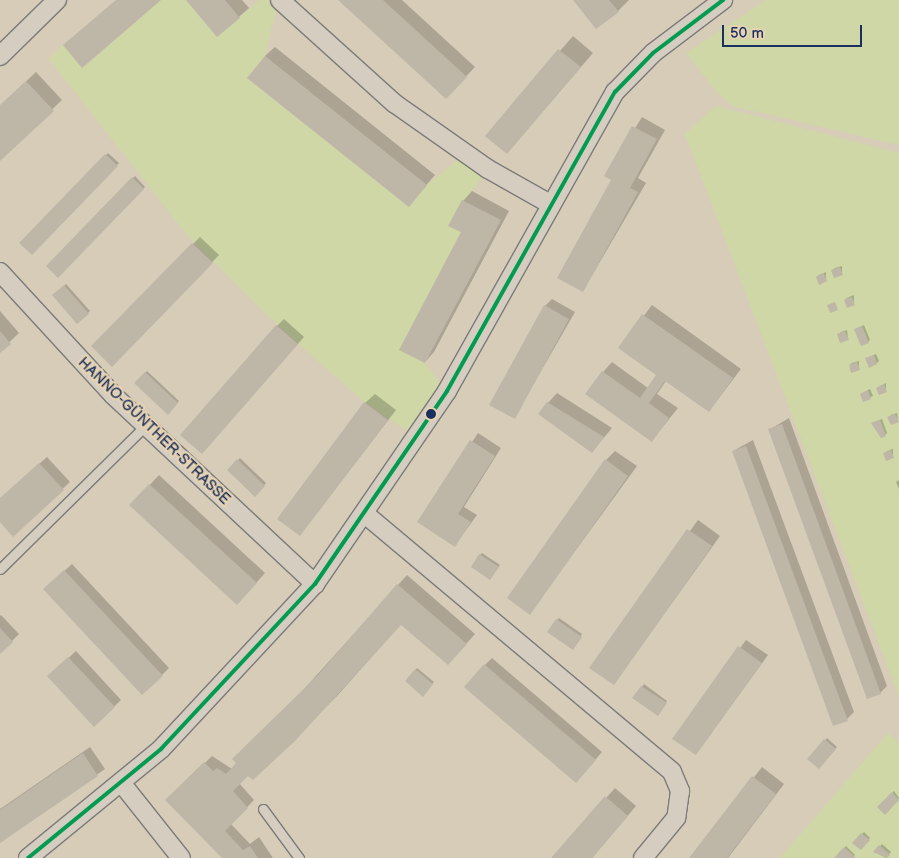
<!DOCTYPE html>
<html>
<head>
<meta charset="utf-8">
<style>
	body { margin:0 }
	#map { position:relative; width:899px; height:858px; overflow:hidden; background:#d7ccb8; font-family:"Balsamiq Sans",sans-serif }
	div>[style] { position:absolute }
	.green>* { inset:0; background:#ced7a5 }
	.shadow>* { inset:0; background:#0003 }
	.building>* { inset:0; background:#beb6a7 }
	.roads { filter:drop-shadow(1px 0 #7c7b7a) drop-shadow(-1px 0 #7c7b7a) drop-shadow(0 1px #7c7b7a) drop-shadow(0 -1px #7c7b7a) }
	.lane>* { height:9px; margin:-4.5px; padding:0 4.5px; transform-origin:4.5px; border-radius:4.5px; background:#d5cec0 }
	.street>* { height:18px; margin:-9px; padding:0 9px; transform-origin:9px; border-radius:9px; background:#d5cec0 }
	.bus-1>* { height:4px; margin:-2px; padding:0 2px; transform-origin:2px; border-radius:2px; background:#039a52 }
	.dots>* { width:14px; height:14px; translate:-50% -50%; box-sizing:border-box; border:2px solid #e6d3b1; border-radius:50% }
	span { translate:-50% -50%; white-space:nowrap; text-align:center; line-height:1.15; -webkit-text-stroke:4.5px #e6d3b1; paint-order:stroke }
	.street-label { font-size:15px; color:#1b2f5e }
	.scale { position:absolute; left:722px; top:25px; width:140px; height:22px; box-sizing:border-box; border:2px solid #1b2f5e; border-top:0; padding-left:6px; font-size:15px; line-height:18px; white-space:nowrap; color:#1b2f5e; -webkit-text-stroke:4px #e6d3b1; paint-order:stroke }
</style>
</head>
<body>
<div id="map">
	<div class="green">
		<div style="clip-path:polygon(161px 0,186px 0,217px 37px,259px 0,278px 0,265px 56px,247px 78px,409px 207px,427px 185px,465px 154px,488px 169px,448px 225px,461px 232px,400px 350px,425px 363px,447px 391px,418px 438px,364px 402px,271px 319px,187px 235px,49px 59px,63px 45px,83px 68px)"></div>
		<div style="clip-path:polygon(766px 0,899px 0,899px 145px,732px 106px,716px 91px,686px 53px)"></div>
		<div style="clip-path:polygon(716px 106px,899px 153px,899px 696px,685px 134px)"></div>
		<div style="clip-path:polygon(888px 733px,899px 743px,899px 858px,780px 858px)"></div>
	</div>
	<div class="shadow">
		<div style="clip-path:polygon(187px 0,242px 0,249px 8px,217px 36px)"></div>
		<div style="clip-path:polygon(340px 0,402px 0,475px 67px,455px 88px)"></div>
		<div style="clip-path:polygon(575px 0,629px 0,618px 11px)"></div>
		<div style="clip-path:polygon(573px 36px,593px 53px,507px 153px,487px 135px)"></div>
		<div style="clip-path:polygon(275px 47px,435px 175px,409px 205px,265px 56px)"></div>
		<div style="clip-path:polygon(36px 72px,62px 100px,0 159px,0 106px)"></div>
		<div style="clip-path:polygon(642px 117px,665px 130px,638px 178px,646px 183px,583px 291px,613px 180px,606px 176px)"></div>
		<div style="clip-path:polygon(108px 153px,119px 163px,32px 253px,21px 243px)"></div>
		<div style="clip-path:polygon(135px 176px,145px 187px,58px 276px,48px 266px)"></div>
		<div style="clip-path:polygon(472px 191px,509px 211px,434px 352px,425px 362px,463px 232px,463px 201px)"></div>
		<div style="clip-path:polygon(200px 237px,219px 255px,112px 365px,93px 346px)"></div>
		<div style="clip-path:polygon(842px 266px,842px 274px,833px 270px,835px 268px)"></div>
		<div style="clip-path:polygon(826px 272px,826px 280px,817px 277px,819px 275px)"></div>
		<div style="clip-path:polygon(66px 284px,90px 311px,78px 322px,54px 295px)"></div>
		<div style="clip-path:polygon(854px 295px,854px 304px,845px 300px,847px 298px)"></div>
		<div style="clip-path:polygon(552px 299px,575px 312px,514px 418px,545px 306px)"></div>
		<div style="clip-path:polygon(652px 305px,741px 369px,709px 411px,666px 381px,657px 394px,678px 408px,652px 440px,603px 372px,612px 362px,648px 388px,658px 375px,620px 347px)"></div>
		<div style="clip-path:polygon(0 311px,19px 333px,0 351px)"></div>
		<div style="clip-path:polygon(284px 319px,304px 337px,209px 445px,277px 326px)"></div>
		<div style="clip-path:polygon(864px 325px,870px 340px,868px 342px,856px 329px)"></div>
		<div style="clip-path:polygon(847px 330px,848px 339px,839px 334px,841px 332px)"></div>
		<div style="clip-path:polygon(876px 354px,879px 361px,877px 363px,869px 357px)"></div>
		<div style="clip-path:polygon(859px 361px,859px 369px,850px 365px,852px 363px)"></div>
		<div style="clip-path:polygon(147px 371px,179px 401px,168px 413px,136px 383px)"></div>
		<div style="clip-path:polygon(886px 383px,886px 391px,878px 388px,880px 386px)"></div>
		<div style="clip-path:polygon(870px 389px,873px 396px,864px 400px,861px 394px)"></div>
		<div style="clip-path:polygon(557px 393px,612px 428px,592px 452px,548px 403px)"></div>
		<div style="clip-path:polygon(375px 394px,396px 410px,300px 535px,365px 403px)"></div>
		<div style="clip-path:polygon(897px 413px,898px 421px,889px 417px,891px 415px)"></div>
		<div style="clip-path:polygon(789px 418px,887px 686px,880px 693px,769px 430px)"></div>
		<div style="clip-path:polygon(882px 419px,887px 433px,885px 435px,872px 423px)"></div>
		<div style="clip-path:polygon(478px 433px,501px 448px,464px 507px,477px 515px,455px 545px,419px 522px)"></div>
		<div style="clip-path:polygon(753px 440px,854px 712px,847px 719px,733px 451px)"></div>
		<div style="clip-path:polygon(893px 449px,893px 457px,885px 453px,887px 451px)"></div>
		<div style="clip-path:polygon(615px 451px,637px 466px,530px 613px,606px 460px)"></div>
		<div style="clip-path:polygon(47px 457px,70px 482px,13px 535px,0 521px,0 499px)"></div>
		<div style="clip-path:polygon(240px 458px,266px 483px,255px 495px,229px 470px)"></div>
		<div style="clip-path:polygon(159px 475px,265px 573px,246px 594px,131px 505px)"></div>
		<div style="clip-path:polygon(899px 480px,899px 489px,896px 482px)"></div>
		<div style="clip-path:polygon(698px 520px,720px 536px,614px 684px,591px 668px)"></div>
		<div style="clip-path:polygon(482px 553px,500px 565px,492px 576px,480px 555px)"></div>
		<div style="clip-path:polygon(72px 564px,169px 668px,162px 675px,52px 582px)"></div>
		<div style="clip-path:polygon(407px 575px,475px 634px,457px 654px,401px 624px,337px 696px,253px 779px,248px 774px,239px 783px,254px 800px,231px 824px,250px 844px,259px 837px,273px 858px,224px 858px,167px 800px,212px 756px,232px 769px)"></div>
		<div style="clip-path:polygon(1px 615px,19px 634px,0 653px,0 616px)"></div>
		<div style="clip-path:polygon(559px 618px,582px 634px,574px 646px,557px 620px)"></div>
		<div style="clip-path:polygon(746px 640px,768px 655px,696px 754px,674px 738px)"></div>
		<div style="clip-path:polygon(76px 651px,121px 700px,95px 725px,49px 676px)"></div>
		<div style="clip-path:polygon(492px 658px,602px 752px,583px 774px,485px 665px)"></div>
		<div style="clip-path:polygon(417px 668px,434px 682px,423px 695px,406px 681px)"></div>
		<div style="clip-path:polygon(644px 684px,667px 701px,659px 713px,634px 698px)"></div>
		<div style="clip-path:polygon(827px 738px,837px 747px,819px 767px,809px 759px)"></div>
		<div style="clip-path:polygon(90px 747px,105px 769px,0 842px,0 809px)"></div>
		<div style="clip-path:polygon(762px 767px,784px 784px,728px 858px,691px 858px)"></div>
		<div style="clip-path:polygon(615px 788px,636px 806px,592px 858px,553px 858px)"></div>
		<div style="clip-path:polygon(894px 791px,899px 798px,885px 813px,879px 807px)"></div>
		<div style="clip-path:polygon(864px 832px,870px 838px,861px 848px,854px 843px)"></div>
		<div style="clip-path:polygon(882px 844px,891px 852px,886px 858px,875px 852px)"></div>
		<div style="clip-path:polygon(846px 846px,855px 855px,852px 858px,836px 858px)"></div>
	</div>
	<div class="building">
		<div style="clip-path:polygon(116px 0,161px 0,82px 68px,63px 45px)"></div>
		<div style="clip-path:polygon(186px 0,225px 0,240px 18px,217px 37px)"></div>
		<div style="clip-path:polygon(338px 0,383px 0,467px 77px,446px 99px)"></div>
		<div style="clip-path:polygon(573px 0,609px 0,619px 12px,596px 29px)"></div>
		<div style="clip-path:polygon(558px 49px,581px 67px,507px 154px,485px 136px)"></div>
		<div style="clip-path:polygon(265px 56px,427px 185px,409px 207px,247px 78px)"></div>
		<div style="clip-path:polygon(26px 81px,54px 111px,0 161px,0 105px)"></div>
		<div style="clip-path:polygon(632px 126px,657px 139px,630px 188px,638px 192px,583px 292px,557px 278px,611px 180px,604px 176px)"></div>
		<div style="clip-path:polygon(105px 154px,118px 166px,32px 255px,19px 243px)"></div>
		<div style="clip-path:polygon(132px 177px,144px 189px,58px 278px,46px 266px)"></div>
		<div style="clip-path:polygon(462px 200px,501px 220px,425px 363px,399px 350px,461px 232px,448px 226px)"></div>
		<div style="clip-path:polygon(192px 243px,213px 263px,112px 367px,91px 346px)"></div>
		<div style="clip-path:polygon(840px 267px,843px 275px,834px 278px,831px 270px)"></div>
		<div style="clip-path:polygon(824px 273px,827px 281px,819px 285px,816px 277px)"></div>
		<div style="clip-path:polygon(64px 285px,89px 314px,77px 324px,52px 295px)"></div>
		<div style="clip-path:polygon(852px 297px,855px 305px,847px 308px,844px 300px)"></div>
		<div style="clip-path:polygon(835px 302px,838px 310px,830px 313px,827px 305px)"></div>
		<div style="clip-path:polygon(544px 305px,569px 319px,515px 419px,489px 405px)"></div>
		<div style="clip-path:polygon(642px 314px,733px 378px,709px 412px,665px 381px,649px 403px,669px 418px,652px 442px,585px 394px,602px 371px,640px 398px,656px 375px,618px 348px)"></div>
		<div style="clip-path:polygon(276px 325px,298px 344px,202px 454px,180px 435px)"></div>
		<div style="clip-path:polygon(862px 326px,869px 343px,861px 346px,854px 329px)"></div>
		<div style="clip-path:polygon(0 331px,11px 344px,0 353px)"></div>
		<div style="clip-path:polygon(845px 331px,849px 340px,840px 343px,837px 334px)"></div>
		<div style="clip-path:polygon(874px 355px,877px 364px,869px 368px,865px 358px)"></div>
		<div style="clip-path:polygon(857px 362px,860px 370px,851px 373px,849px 365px)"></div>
		<div style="clip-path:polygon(145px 372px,178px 403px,168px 415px,134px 383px)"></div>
		<div style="clip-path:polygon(884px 384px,887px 392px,879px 395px,876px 388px)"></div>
		<div style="clip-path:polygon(868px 390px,871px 399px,863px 402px,860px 394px)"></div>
		<div style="clip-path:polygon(364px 402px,388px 420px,300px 536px,277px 519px)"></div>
		<div style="clip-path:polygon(547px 402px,604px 437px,592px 453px,538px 414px)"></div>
		<div style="clip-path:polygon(895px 414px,899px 422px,891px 425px,887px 417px)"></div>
		<div style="clip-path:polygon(880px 420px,886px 436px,881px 438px,871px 423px)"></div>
		<div style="clip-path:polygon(782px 424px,881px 694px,867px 699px,768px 429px)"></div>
		<div style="clip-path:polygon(470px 440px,495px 456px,458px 514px,471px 522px,455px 547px,417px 522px)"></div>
		<div style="clip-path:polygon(746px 446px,848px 721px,833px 726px,732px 451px)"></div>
		<div style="clip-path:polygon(891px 450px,894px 458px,886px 461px,883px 453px)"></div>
		<div style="clip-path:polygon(237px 459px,265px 486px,255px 497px,227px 470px)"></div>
		<div style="clip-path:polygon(605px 459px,628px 476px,530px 615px,507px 598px)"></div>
		<div style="clip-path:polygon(39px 463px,64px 490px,13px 537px,0 522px,0 498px)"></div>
		<div style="clip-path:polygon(149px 484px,257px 583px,237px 605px,129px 505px)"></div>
		<div style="clip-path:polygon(687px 529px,712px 546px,614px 685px,589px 668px)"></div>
		<div style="clip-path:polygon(479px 554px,499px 567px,490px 580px,471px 567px)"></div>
		<div style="clip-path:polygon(64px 570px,163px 676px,142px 695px,43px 589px)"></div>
		<div style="clip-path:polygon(397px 584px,467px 644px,448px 665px,401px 625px,295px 741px,253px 780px,248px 776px,233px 791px,248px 808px,225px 831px,243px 850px,250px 846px,258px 858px,222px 858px,165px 800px,204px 762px,213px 771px,217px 768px,226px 774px,236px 763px,232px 759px,318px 675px)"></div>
		<div style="clip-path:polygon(556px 619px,582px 637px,573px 650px,547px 632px)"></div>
		<div style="clip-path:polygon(0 628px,13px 642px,0 654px)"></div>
		<div style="clip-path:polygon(738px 646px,762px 663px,696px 755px,672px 739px)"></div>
		<div style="clip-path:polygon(68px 657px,115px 707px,94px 727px,47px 676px)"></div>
		<div style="clip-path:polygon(484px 664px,596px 760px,576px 783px,464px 687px)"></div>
		<div style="clip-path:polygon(415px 669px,433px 684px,423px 697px,405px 681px)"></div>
		<div style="clip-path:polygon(641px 686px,667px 703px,658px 716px,632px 698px)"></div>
		<div style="clip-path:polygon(824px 739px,836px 749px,819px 769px,807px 759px)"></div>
		<div style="clip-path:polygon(83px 753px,98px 776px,0 843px,0 810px)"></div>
		<div style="clip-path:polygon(752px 776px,776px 794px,727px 858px,689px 858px)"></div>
		<div style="clip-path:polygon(892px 792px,899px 800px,885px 815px,877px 807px)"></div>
		<div style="clip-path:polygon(605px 796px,628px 816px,592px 858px,551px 858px)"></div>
		<div style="clip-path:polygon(861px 833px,870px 840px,861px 850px,852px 843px)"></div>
		<div style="clip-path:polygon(879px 845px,890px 855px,887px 858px,873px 852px)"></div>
		<div style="clip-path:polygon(844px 847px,856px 858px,834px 858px)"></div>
	</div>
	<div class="roads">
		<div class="lane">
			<div style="left:0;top:569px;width:205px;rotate:-44.6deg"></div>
			<div style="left:263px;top:809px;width:61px;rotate:53.7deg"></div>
		</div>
		<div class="street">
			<div style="left:280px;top:0;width:154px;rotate:42.1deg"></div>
			<div style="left:394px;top:103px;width:115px;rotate:35.1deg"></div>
			<div style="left:488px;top:169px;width:71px;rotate:29.4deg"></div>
			<div style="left:0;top:56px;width:80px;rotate:-44.5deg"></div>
			<div style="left:0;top:272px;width:167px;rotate:47.4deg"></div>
			<div style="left:113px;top:395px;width:277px;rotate:43.1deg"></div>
			<div style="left:365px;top:514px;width:401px;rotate:40deg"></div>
			<div style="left:672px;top:772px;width:21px;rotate:67deg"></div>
			<div style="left:680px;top:791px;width:27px;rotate:98deg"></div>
			<div style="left:676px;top:818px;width:52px;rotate:129.5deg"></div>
			<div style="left:123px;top:785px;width:93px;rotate:51.5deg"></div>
			<div style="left:28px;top:858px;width:172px;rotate:-39.3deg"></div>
			<div style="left:161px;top:749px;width:226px;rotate:-47deg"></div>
			<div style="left:315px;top:584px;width:234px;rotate:-55.6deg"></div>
			<div style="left:447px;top:391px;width:343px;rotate:-60.7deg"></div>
			<div style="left:615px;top:92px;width:54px;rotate:-45.7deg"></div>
			<div style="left:653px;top:53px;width:88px;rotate:-37.1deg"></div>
		</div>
	</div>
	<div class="bus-1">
		<div style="left:28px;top:858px;width:172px;rotate:-39.3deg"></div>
		<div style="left:161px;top:749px;width:226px;rotate:-47deg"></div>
		<div style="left:315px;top:584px;width:234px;rotate:-55.6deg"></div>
		<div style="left:447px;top:391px;width:343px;rotate:-60.7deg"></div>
		<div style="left:615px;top:92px;width:54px;rotate:-45.7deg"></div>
		<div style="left:653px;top:53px;width:88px;rotate:-37.1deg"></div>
	</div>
	<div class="dots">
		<div style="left:431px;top:414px;background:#1b2f5e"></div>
	</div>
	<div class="street-label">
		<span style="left:154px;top:431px;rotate:44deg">HANNO-GÜNTHER-STRASSE</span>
	</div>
	<div class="scale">50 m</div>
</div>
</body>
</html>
